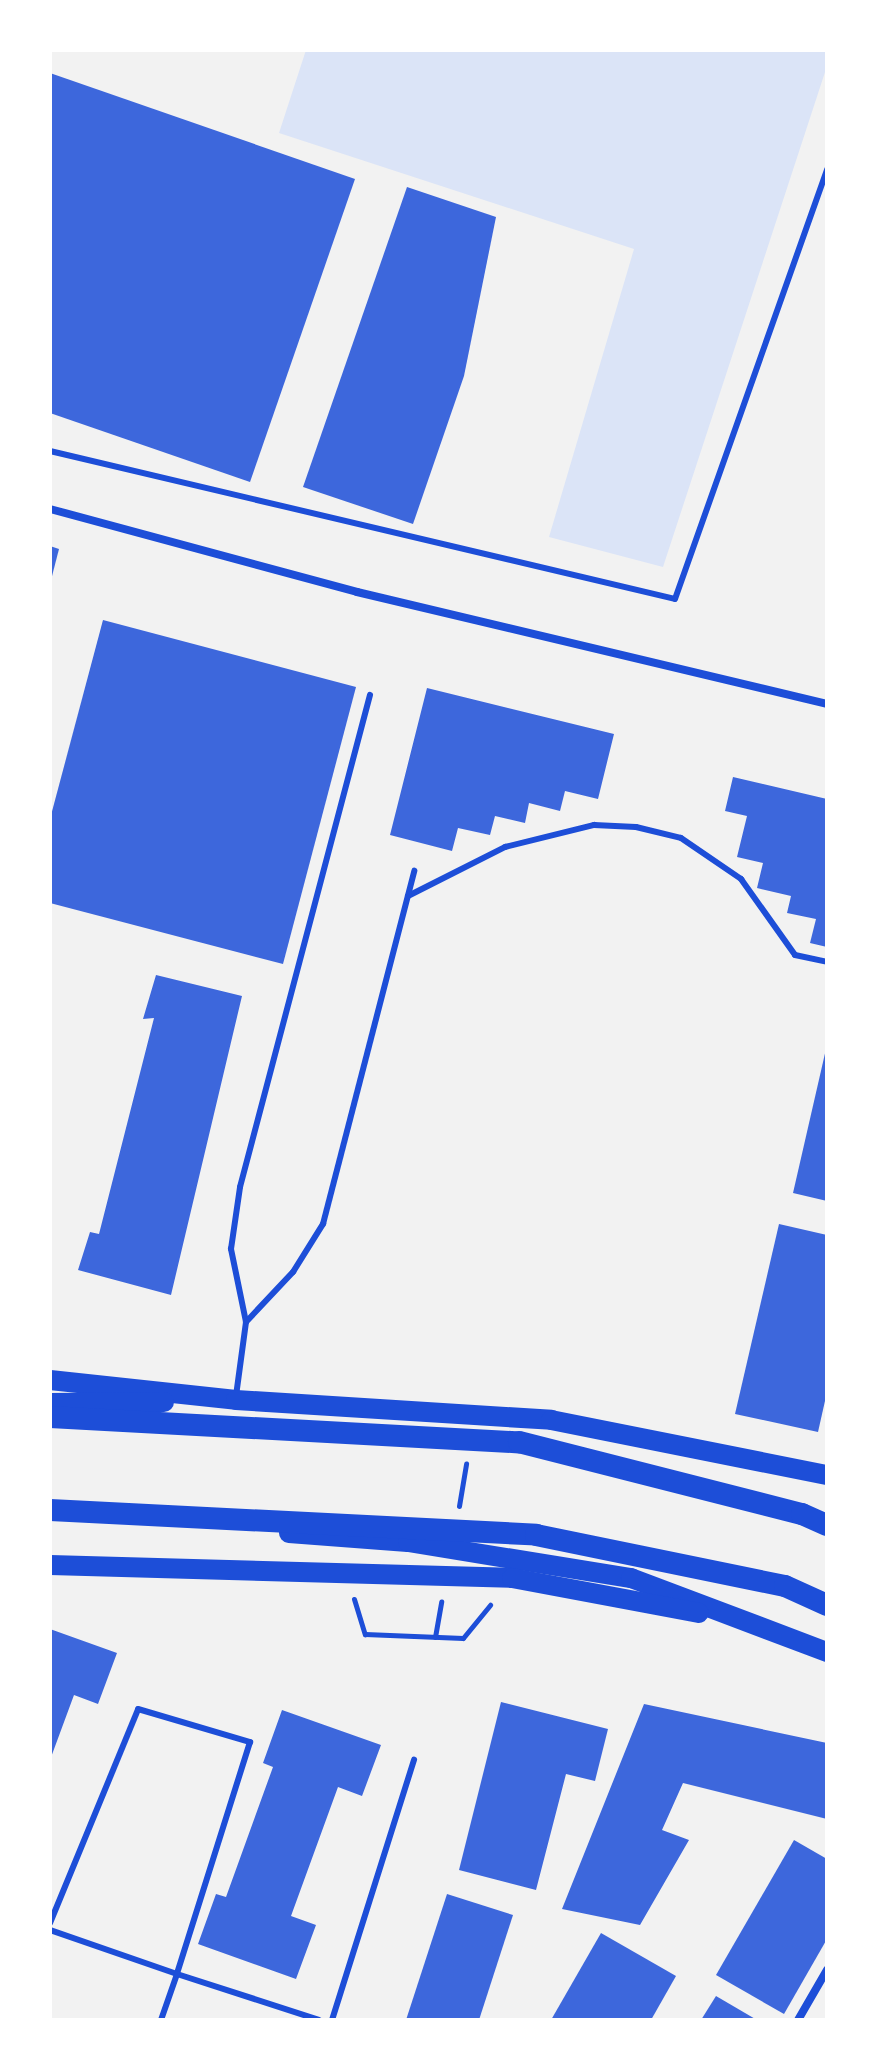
<!DOCTYPE html>
<html>
<head>
<meta charset="utf-8">
<style>
	body { margin:0 }
	#map { position:relative; width:877px; height:2070px; overflow:hidden; background:#f2f2f2; font-family:"Asap Condensed",sans-serif }
	div>[style] { position:absolute }
	.green>* { inset:0; background:#dbe4f7 }
	.building>* { inset:0; background:#3d67dc }
	.path>* { height:5px; margin:-2.5px; padding:0 2.5px; transform-origin:2.5px; border-radius:2.5px; background:#1d4ed8 }
	.service>* { height:6px; margin:-3px; padding:0 3px; transform-origin:3px; border-radius:3px; background:#1d4ed8 }
	.minor>* { height:8px; margin:-4px; padding:0 4px; transform-origin:4px; border-radius:4px; background:#1d4ed8 }
	.primary>* { height:20px; margin:-10px; padding:0 10px; transform-origin:10px; border-radius:10px; background:#1d4ed8 }
	.trunk>* { height:22px; margin:-11px; padding:0 11px; transform-origin:11px; border-radius:11px; background:#1d4ed8 }
	span { translate:-50% -50%; white-space:nowrap; text-align:center; line-height:1.15; -webkit-text-stroke:6px #fff; paint-order:stroke }
	.frame { position:absolute; inset:0; border:52px solid #fff; pointer-events:none }
</style>
</head>
<body>
<div id="map">
	<div class="green">
		<div style="clip-path:polygon(306px 50px,827px 50px,827px 66px,663px 567px,549px 537px,634px 249px,279px 133px)"></div>
	</div>
	<div class="building">
		<div style="clip-path:polygon(50px 73px,355px 179px,250px 482px,50px 413px)"></div>
		<div style="clip-path:polygon(407px 187px,496px 217px,464px 376px,413px 524px,303px 487px)"></div>
		<div style="clip-path:polygon(50px 546px,59px 549px,51px 580px,50px 579px)"></div>
		<div style="clip-path:polygon(103px 620px,356px 687px,283px 964px,50px 903px,50px 819px)"></div>
		<div style="clip-path:polygon(427px 688px,614px 734px,598px 799px,565px 791px,560px 811px,529px 803px,525px 823px,495px 816px,490px 835px,458px 828px,452px 851px,390px 835px)"></div>
		<div style="clip-path:polygon(733px 777px,827px 799px,827px 947px,810px 943px,816px 919px,787px 913px,791px 896px,757px 888px,763px 863px,737px 857px,747px 816px,725px 811px)"></div>
		<div style="clip-path:polygon(156px 975px,242px 996px,171px 1295px,78px 1270px,90px 1232px,99px 1234px,154px 1018px,143px 1019px)"></div>
		<div style="clip-path:polygon(826px 1049px,827px 1050px,827px 1201px,793px 1193px)"></div>
		<div style="clip-path:polygon(779px 1224px,827px 1235px,827px 1392px,818px 1432px,735px 1414px)"></div>
		<div style="clip-path:polygon(50px 1629px,117px 1653px,98px 1704px,74px 1695px,50px 1760px)"></div>
		<div style="clip-path:polygon(501px 1702px,608px 1729px,595px 1781px,566px 1774px,536px 1890px,459px 1870px)"></div>
		<div style="clip-path:polygon(644px 1704px,827px 1743px,827px 1819px,683px 1783px,662px 1830px,689px 1840px,640px 1925px,562px 1909px)"></div>
		<div style="clip-path:polygon(282px 1710px,381px 1745px,362px 1796px,338px 1787px,291px 1916px,316px 1925px,296px 1979px,198px 1944px,216px 1894px,226px 1897px,273px 1767px,263px 1763px)"></div>
		<div style="clip-path:polygon(794px 1840px,827px 1859px,827px 1939px,784px 2014px,716px 1975px)"></div>
		<div style="clip-path:polygon(447px 1894px,513px 1915px,479px 2020px,406px 2020px)"></div>
		<div style="clip-path:polygon(601px 1933px,676px 1976px,651px 2020px,551px 2020px)"></div>
		<div style="clip-path:polygon(716px 1996px,757px 2020px,701px 2020px)"></div>
	</div>
	<div class="path">
		<div style="left:459px;top:1506px;width:43px;rotate:-80.5deg"></div>
		<div style="left:354px;top:1599px;width:37px;rotate:73deg"></div>
		<div style="left:365px;top:1634px;width:98px;rotate:2.3deg"></div>
		<div style="left:463px;top:1638px;width:43px;rotate:-50.7deg"></div>
		<div style="left:435px;top:1637px;width:36px;rotate:-80deg"></div>
	</div>
	<div class="service">
		<div style="left:50px;top:451px;width:642px;rotate:13.32deg"></div>
		<div style="left:675px;top:599px;width:456px;rotate:-70.5deg"></div>
		<div style="left:408px;top:896px;width:109px;rotate:-26.8deg"></div>
		<div style="left:505px;top:847px;width:92px;rotate:-13.9deg"></div>
		<div style="left:594px;top:825px;width:42px;rotate:2.7deg"></div>
		<div style="left:636px;top:827px;width:46px;rotate:13.7deg"></div>
		<div style="left:681px;top:838px;width:73px;rotate:34.3deg"></div>
		<div style="left:741px;top:879px;width:93px;rotate:54.6deg"></div>
		<div style="left:795px;top:955px;width:33px;rotate:12deg"></div>
		<div style="left:246px;top:1322px;width:69px;rotate:-46.8deg"></div>
		<div style="left:293px;top:1272px;width:57px;rotate:-58deg"></div>
		<div style="left:323px;top:1224px;width:365px;rotate:-75.5deg"></div>
		<div style="left:236px;top:1396px;width:75px;rotate:-82.3deg"></div>
		<div style="left:246px;top:1322px;width:75px;rotate:-101.6deg"></div>
		<div style="left:231px;top:1249px;width:63px;rotate:-81.7deg"></div>
		<div style="left:240px;top:1187px;width:509px;rotate:-75.2deg"></div>
		<div style="left:50px;top:1923px;width:231px;rotate:-67.6deg"></div>
		<div style="left:138px;top:1709px;width:117px;rotate:16.4deg"></div>
		<div style="left:250px;top:1742px;width:243px;rotate:107.5deg"></div>
		<div style="left:177px;top:1974px;width:134px;rotate:-160.9deg"></div>
		<div style="left:161px;top:2020px;width:49px;rotate:-70.8deg"></div>
		<div style="left:177px;top:1974px;width:149px;rotate:17.9deg"></div>
		<div style="left:332px;top:2020px;width:273px;rotate:-72.5deg"></div>
	</div>
	<div class="minor">
		<div style="left:50px;top:509px;width:318px;rotate:15.1deg"></div>
		<div style="left:357px;top:592px;width:483px;rotate:13.4deg"></div>
		<div style="left:798px;top:2020px;width:58px;rotate:-59.9deg"></div>
	</div>
	<div class="primary">
		<div style="left:50px;top:1380px;width:187px;rotate:6.1deg"></div>
		<div style="left:236px;top:1400px;width:316px;rotate:3.6deg"></div>
		<div style="left:551px;top:1420px;width:281px;rotate:11.3deg"></div>
		<div style="left:50px;top:1403px;width:114px;rotate:-0.5deg"></div>
		<div style="left:289px;top:1533px;width:119px;rotate:4.3deg"></div>
		<div style="left:408px;top:1542px;width:226px;rotate:9.2deg"></div>
		<div style="left:631px;top:1578px;width:210px;rotate:20.7deg"></div>
		<div style="left:50px;top:1565px;width:462px;rotate:1.6deg"></div>
		<div style="left:512px;top:1578px;width:190px;rotate:10.6deg"></div>
	</div>
	<div class="trunk">
		<div style="left:50px;top:1417px;width:470px;rotate:3.1deg"></div>
		<div style="left:519px;top:1442px;width:292px;rotate:14.3deg"></div>
		<div style="left:802px;top:1514px;width:27px;rotate:24deg"></div>
		<div style="left:50px;top:1510px;width:487px;rotate:2.9deg"></div>
		<div style="left:536px;top:1535px;width:254px;rotate:11.6deg"></div>
		<div style="left:785px;top:1586px;width:46px;rotate:24.3deg"></div>
	</div>
	<div class="frame"></div>
</div>
</body>
</html>
